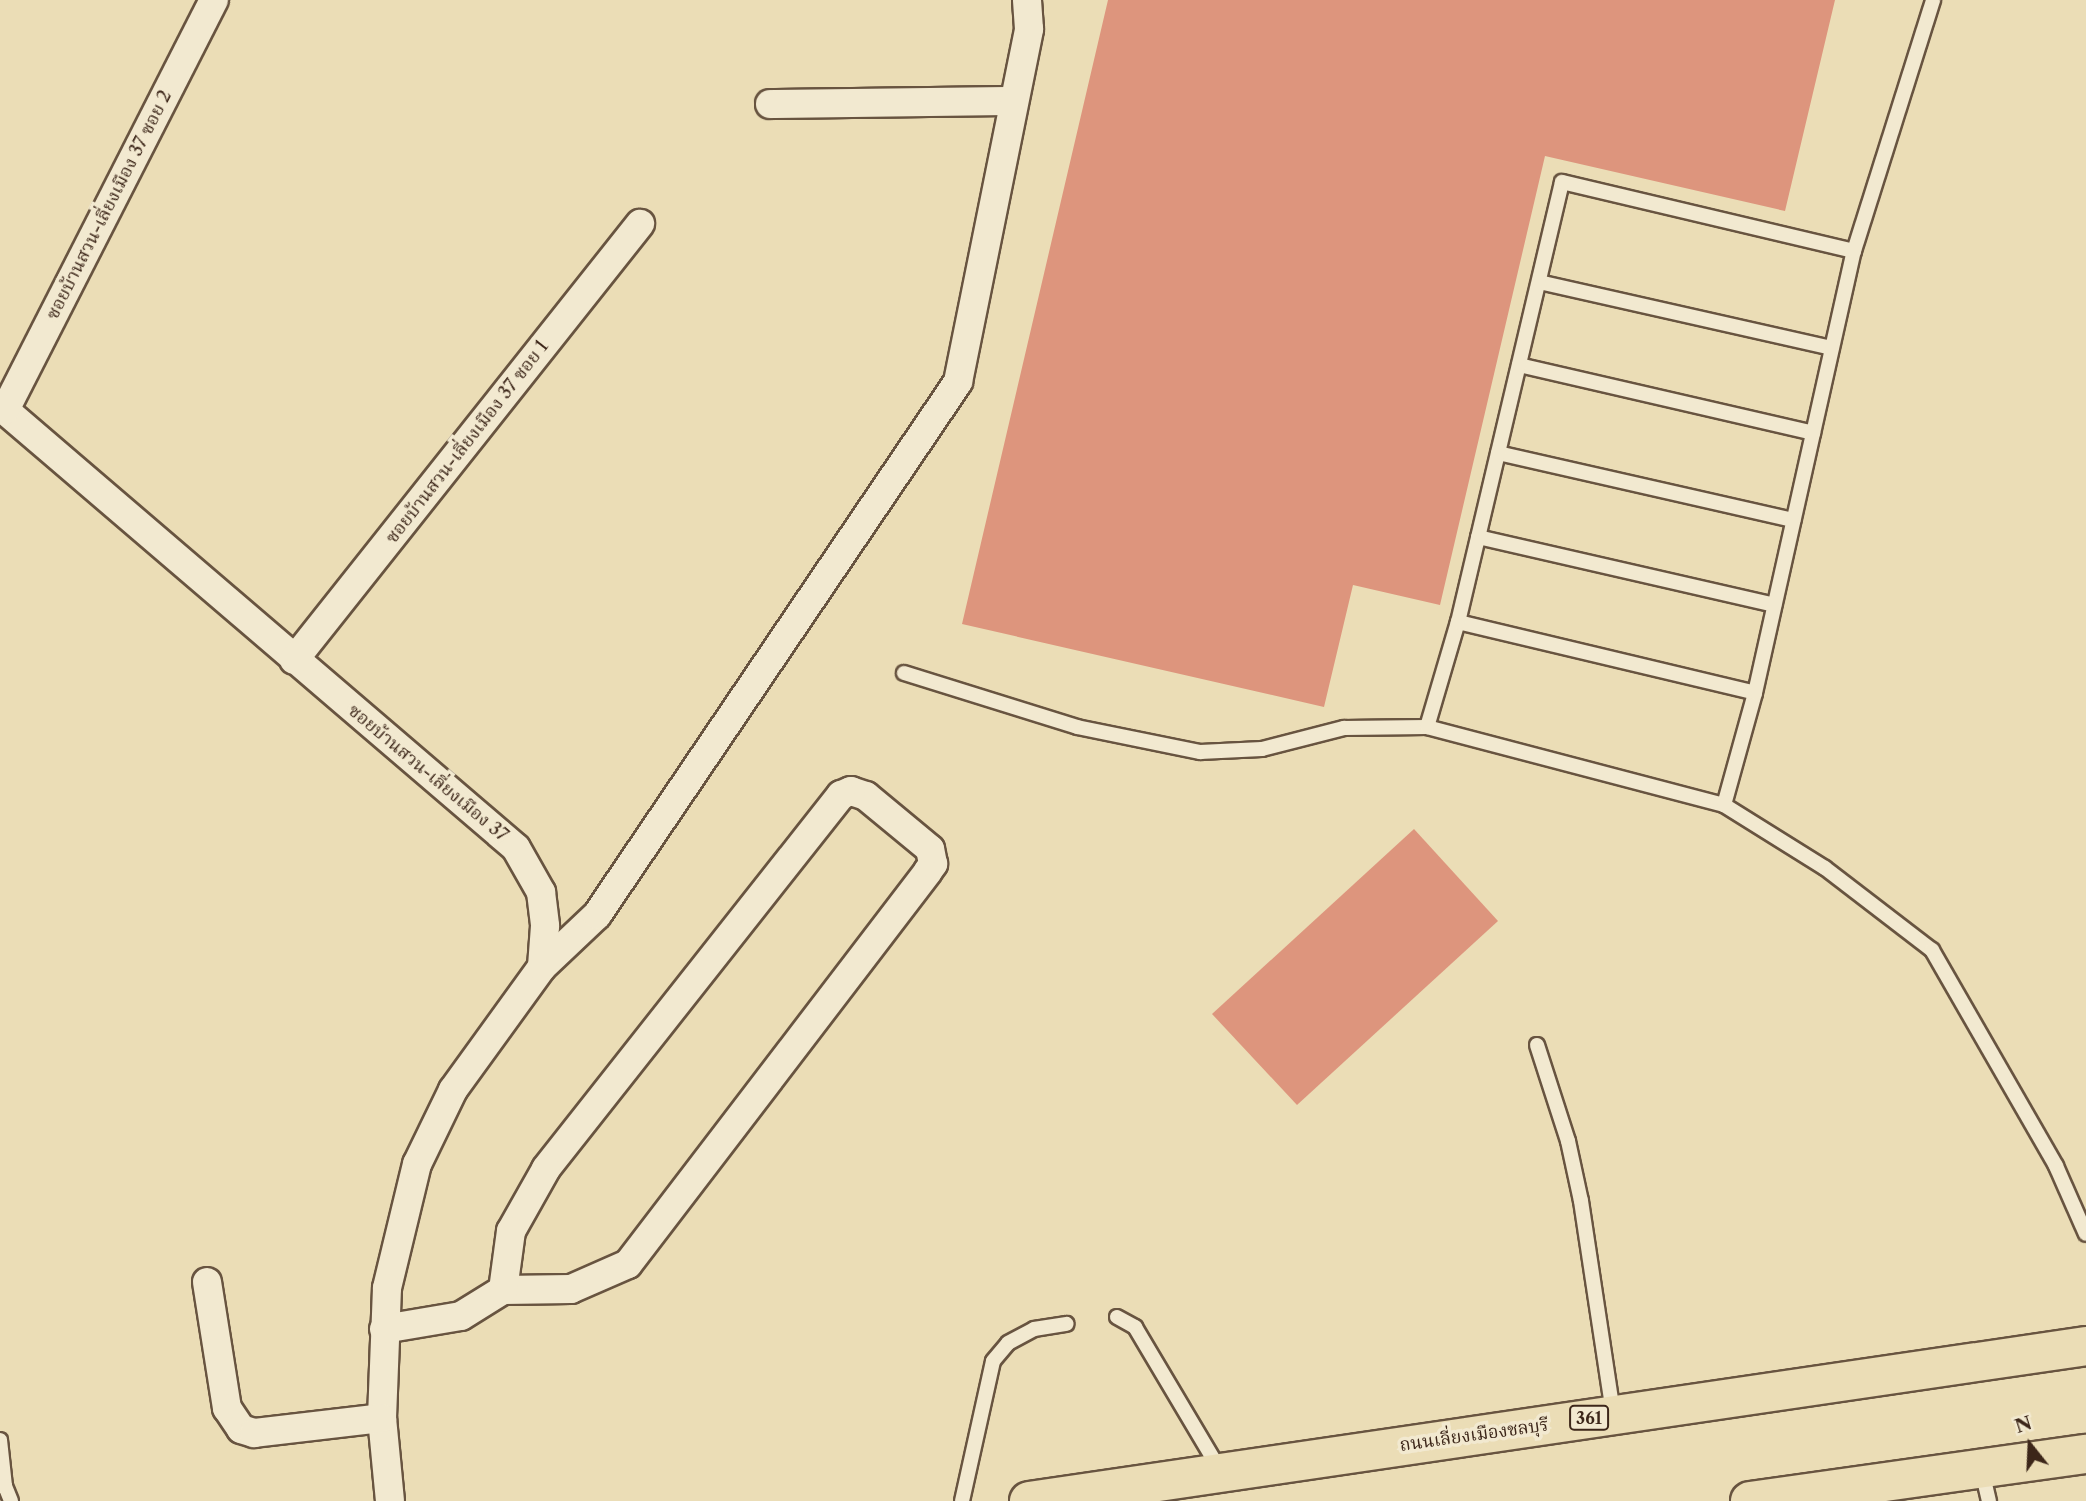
<!DOCTYPE html>
<html>
<head>
<meta charset="utf-8">
<style>
	body { margin:0 }
	#map { position:relative; width:2086px; height:1501px; overflow:hidden; background:#ebddb6; font-family:"Libre Caslon Text","Noto Serif Thai",serif }
	div>[style] { position:absolute }
	.building>* { inset:0; background:#dd957d }
	.roads { filter:drop-shadow(2px 0 #685440) drop-shadow(-2px 0 #685440) drop-shadow(0 2px #685440) drop-shadow(0 -2px #685440) }
	.lane>* { height:14px; margin:-7px; padding:0 7px; transform-origin:7px; border-radius:7px; background:#f2e9d0 }
	.street>* { height:28px; margin:-14px; padding:0 14px; transform-origin:14px; border-radius:14px; background:#f2e9d0 }
	.highway>* { height:38px; margin:-19px; padding:0 19px; transform-origin:19px; border-radius:19px; background:#ebddb6 }
	span { translate:-50% -50%; white-space:nowrap; text-align:center; line-height:1.15; -webkit-text-stroke:7px #f2e9d0; paint-order:stroke }
	.shield-label span { padding:2px 5px; background:#f2e9d0; border:2px solid; border-radius:5px; -webkit-text-stroke-width:0 }
	.shield-label { font-size:16px; color:#3c2619; font-weight:700 }
	.street-label { font-size:18px; color:#3c2619 }
	.north { position:absolute; left:1995px; top:1410px; width:70px; height:70px; -webkit-text-stroke:5px #f2e9d0; paint-order:stroke; rotate:342deg; font-size:19px; font-weight:700; line-height:28px; text-align:center; color:#3c2619 }
	.north::after { content:''; display:block; margin:auto; width:24px; height:32px; background:#3c2619; clip-path:polygon(50% 0,100% 100%,50% 72%,0 100%) }
</style>
</head>
<body>
<div id="map">
	<div class="building">
		<div style="clip-path:polygon(1108px 0,1835px 0,1785px 211px,1545px 156px,1440px 605px,1353px 585px,1324px 707px,962px 624px)"></div>
		<div style="clip-path:polygon(1414px 829px,1498px 921px,1297px 1105px,1212px 1014px)"></div>
	</div>
	<div class="roads">
		<div class="lane">
			<div style="left:1539px;top:282px;width:300px;rotate:12.7deg"></div>
			<div style="left:1519px;top:365px;width:302px;rotate:13deg"></div>
			<div style="left:1498px;top:453px;width:303px;rotate:12.8deg"></div>
			<div style="left:1478px;top:537px;width:304px;rotate:12.9deg"></div>
			<div style="left:1458px;top:622px;width:305px;rotate:13.4deg"></div>
			<div style="left:904px;top:673px;width:181px;rotate:17.3deg"></div>
			<div style="left:1077px;top:727px;width:126px;rotate:11.5deg"></div>
			<div style="left:1200px;top:752px;width:62px;rotate:-2.8deg"></div>
			<div style="left:1262px;top:749px;width:85px;rotate:-14.4deg"></div>
			<div style="left:1344px;top:728px;width:83px;rotate:-0.7deg"></div>
			<div style="left:1427px;top:727px;width:307px;rotate:14.7deg"></div>
			<div style="left:1724px;top:805px;width:119px;rotate:32deg"></div>
			<div style="left:1825px;top:868px;width:135px;rotate:37.5deg"></div>
			<div style="left:1932px;top:950px;width:249px;rotate:60.1deg"></div>
			<div style="left:2056px;top:1166px;width:74px;rotate:66.2deg"></div>
			<div style="left:1427px;top:727px;width:109px;rotate:-73.6deg"></div>
			<div style="left:1458px;top:622px;width:452px;rotate:-76.7deg"></div>
			<div style="left:1562px;top:182px;width:300px;rotate:13.3deg"></div>
			<div style="left:1724px;top:805px;width:116px;rotate:-74.5deg"></div>
			<div style="left:1755px;top:693px;width:453px;rotate:-77.4deg"></div>
			<div style="left:1854px;top:251px;width:263px;rotate:-72.5deg"></div>
			<div style="left:1537px;top:1045px;width:101px;rotate:72.1deg"></div>
			<div style="left:1568px;top:1141px;width:61px;rotate:77.8deg"></div>
			<div style="left:1581px;top:1201px;width:214px;rotate:81.4deg"></div>
			<div style="left:1117px;top:1317px;width:21px;rotate:29deg"></div>
			<div style="left:1135px;top:1327px;width:166px;rotate:59.3deg"></div>
			<div style="left:0;top:1440px;width:46px;rotate:83.8deg"></div>
			<div style="left:1982px;top:1471px;width:31px;rotate:77deg"></div>
			<div style="left:0;top:1486px;width:5px"></div>
			<div style="left:5px;top:1486px;width:16px;rotate:68deg"></div>
			<div style="left:962px;top:1501px;width:143px;rotate:-77.5deg"></div>
			<div style="left:993px;top:1361px;width:23px;rotate:-50deg"></div>
			<div style="left:1008px;top:1343px;width:30px;rotate:-28deg"></div>
			<div style="left:1034px;top:1329px;width:33px;rotate:-9deg"></div>
		</div>
		<div class="street">
			<div style="left:770px;top:104px;width:242px;rotate:-0.7deg"></div>
			<div style="left:0;top:406px;width:679px;rotate:40.58deg"></div>
			<div style="left:516px;top:848px;width:51px;rotate:60.4deg"></div>
			<div style="left:541px;top:892px;width:34px;rotate:83deg"></div>
			<div style="left:545px;top:926px;width:41px;rotate:94.2deg"></div>
			<div style="left:542px;top:967px;width:152px;rotate:125.9deg"></div>
			<div style="left:453px;top:1090px;width:82px;rotate:115.9deg"></div>
			<div style="left:417px;top:1164px;width:128px;rotate:103.6deg"></div>
			<div style="left:387px;top:1288px;width:130px;rotate:92.2deg"></div>
			<div style="left:382px;top:1418px;width:83px;rotate:84.5deg"></div>
			<div style="left:5px;top:410px;width:460px;rotate:-63deg"></div>
			<div style="left:294px;top:660px;width:557px;rotate:-51.57deg"></div>
			<div style="left:542px;top:967px;width:76px;rotate:-43.4deg"></div>
			<div style="left:597px;top:915px;width:644px;rotate:-55.89deg"></div>
			<div style="left:958px;top:382px;width:360px;rotate:-78.6deg"></div>
			<div style="left:1029px;top:29px;width:29px;rotate:-94deg"></div>
			<div style="left:207px;top:1282px;width:128px;rotate:81deg"></div>
			<div style="left:227px;top:1408px;width:25px;rotate:56deg"></div>
			<div style="left:241px;top:1429px;width:14px;rotate:17deg"></div>
			<div style="left:254px;top:1433px;width:129px;rotate:-6.7deg"></div>
			<div style="left:384px;top:1329px;width:78px;rotate:-9.6deg"></div>
			<div style="left:461px;top:1316px;width:49px;rotate:-31.8deg"></div>
			<div style="left:503px;top:1290px;width:68px;rotate:-0.8deg"></div>
			<div style="left:571px;top:1289px;width:62px;rotate:-23.7deg"></div>
			<div style="left:628px;top:1264px;width:494px;rotate:-52.6deg"></div>
			<div style="left:928px;top:871px;width:9px;rotate:-54deg"></div>
			<div style="left:933px;top:864px;width:15px;rotate:-101deg"></div>
			<div style="left:930px;top:849px;width:83px;rotate:-140.4deg"></div>
			<div style="left:866px;top:796px;width:16px;rotate:-162deg"></div>
			<div style="left:851px;top:791px;width:11px;rotate:158deg"></div>
			<div style="left:841px;top:795px;width:476px;rotate:128.3deg"></div>
			<div style="left:546px;top:1169px;width:71px;rotate:119.4deg"></div>
			<div style="left:511px;top:1231px;width:60px;rotate:97.7deg"></div>
		</div>
		<div class="highway">
			<div style="left:1029px;top:1501px;width:1068px;rotate:-8.34deg"></div>
			<div style="left:1750px;top:1501px;width:339px;rotate:-8deg"></div>
		</div>
	</div>
	<div class="shield-label">
		<span style="left:1589px;top:1418px">361</span>
	</div>
	<div class="street-label">
		<span style="left:109px;top:205px;rotate:-63deg">ซอยบ้านสวน-เลี่ยงเมือง 37 ซอย 2</span>
		<span style="left:467px;top:442px;rotate:-52deg">ซอยบ้านสวน-เลี่ยงเมือง 37 ซอย 1</span>
		<span style="left:428px;top:773px;rotate:40deg">ซอยบ้านสวน-เลี่ยงเมือง 37</span>
		<span style="left:1474px;top:1435px;rotate:-8deg">ถนนเลี่ยงเมืองชลบุรี</span>
	</div>
	<div class="north">N</div>
</div>
</body>
</html>
